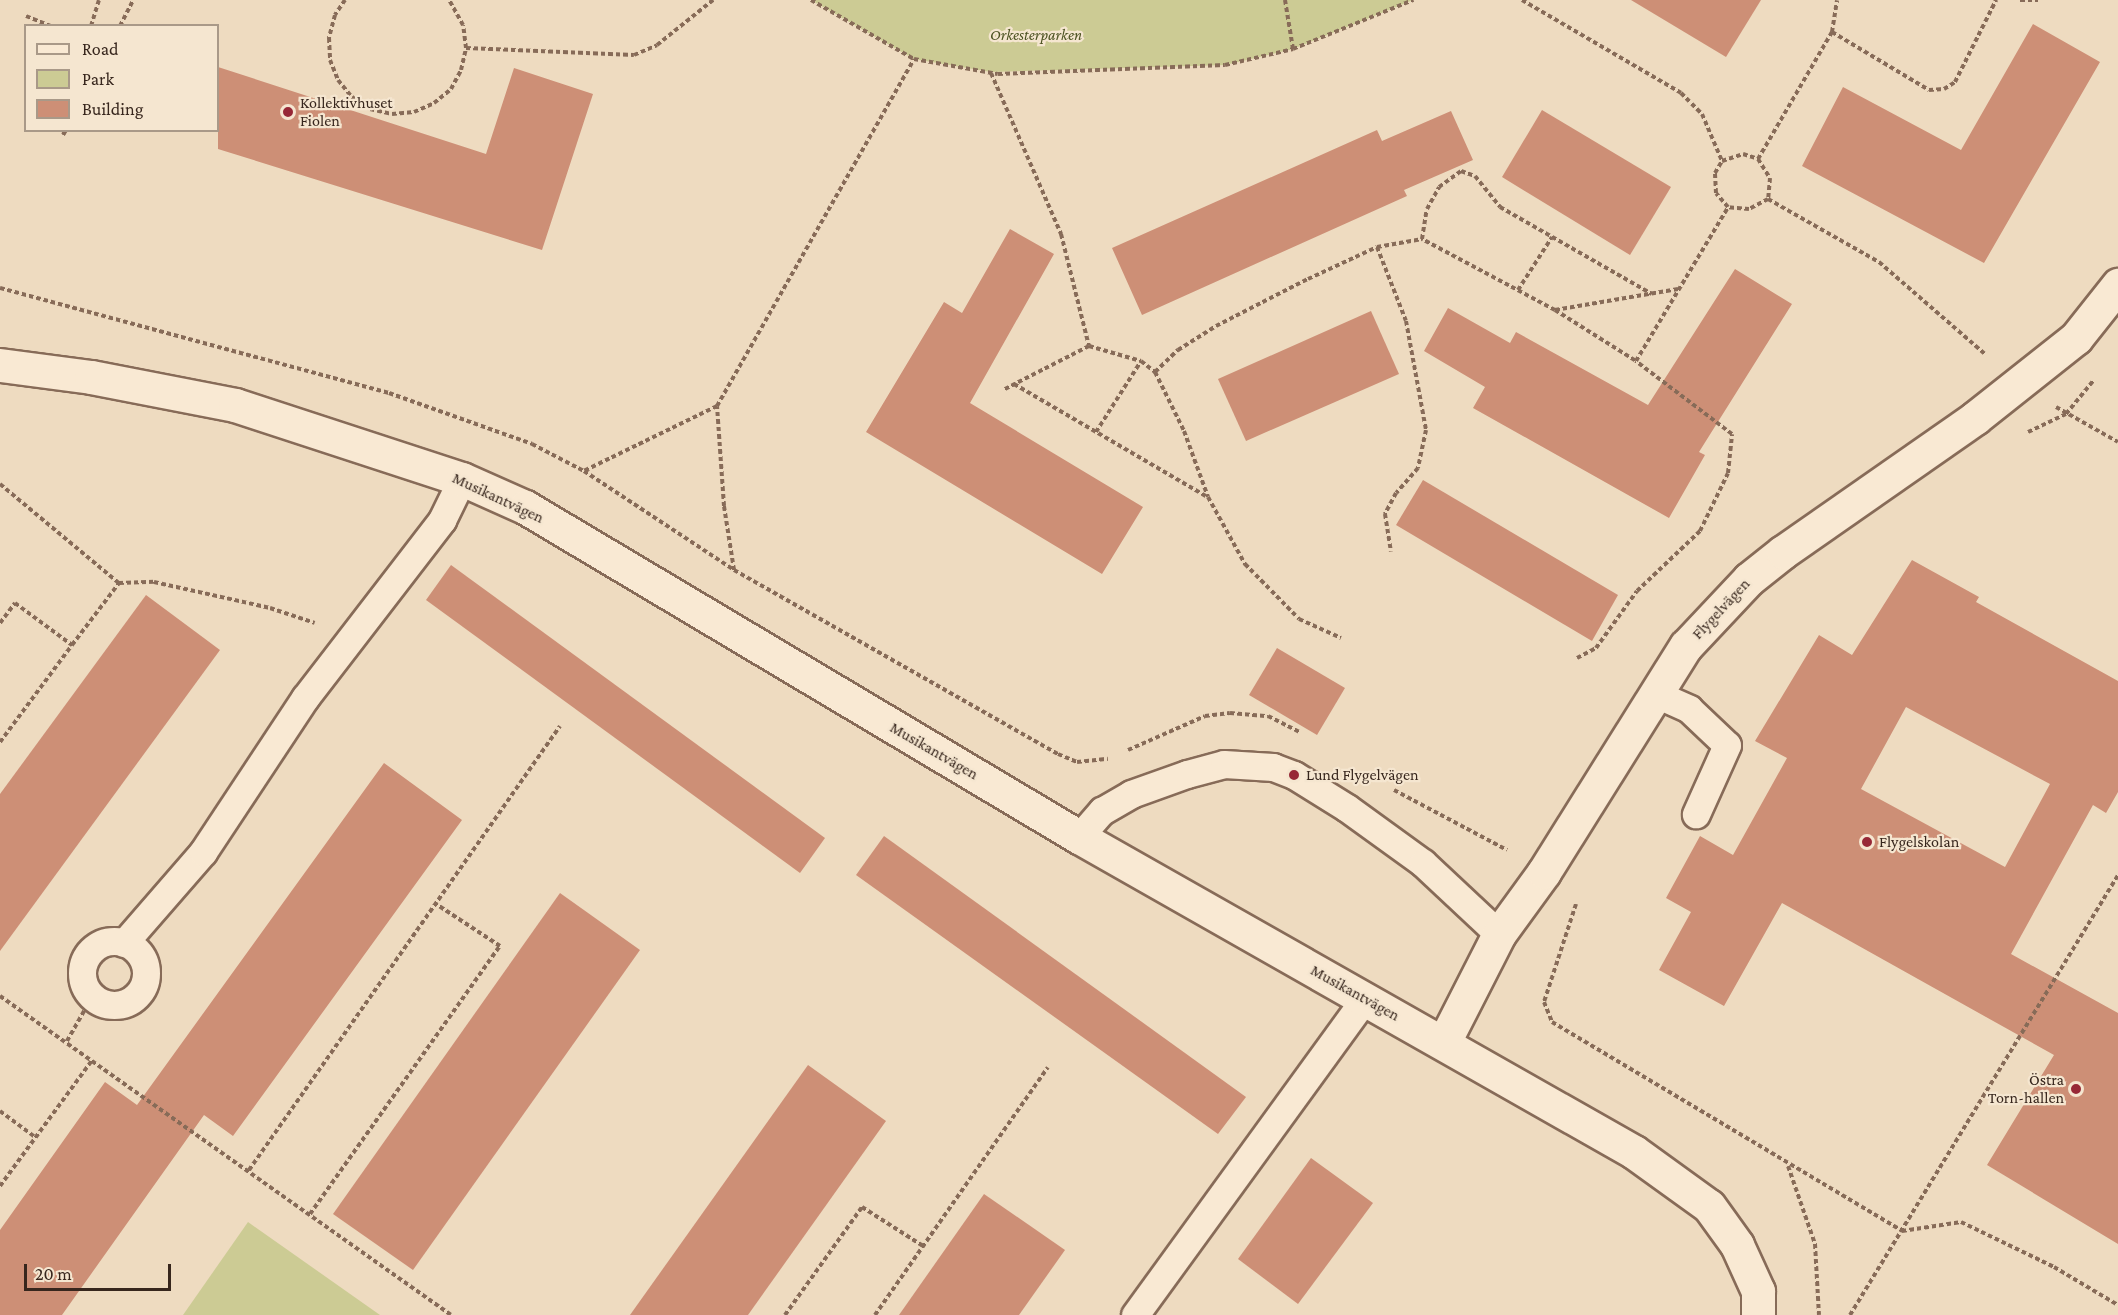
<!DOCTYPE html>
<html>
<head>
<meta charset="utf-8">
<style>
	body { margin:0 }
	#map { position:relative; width:2118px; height:1315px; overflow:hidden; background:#eedbc0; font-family:"Crimson Pro",serif }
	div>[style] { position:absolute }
	.green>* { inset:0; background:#cccb94 }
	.building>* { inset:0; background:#cd8f76 }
	.path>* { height:4px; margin-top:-2px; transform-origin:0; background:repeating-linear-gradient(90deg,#876b58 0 4.5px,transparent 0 7.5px) }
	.roads { filter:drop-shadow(2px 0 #876b58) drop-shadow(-2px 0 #876b58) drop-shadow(0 2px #876b58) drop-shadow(0 -2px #876b58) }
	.lane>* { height:27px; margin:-13.5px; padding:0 13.5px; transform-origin:13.5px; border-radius:13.5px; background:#f9e9d3 }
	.lane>.ring { margin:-13.5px; padding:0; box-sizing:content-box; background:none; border:27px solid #f9e9d3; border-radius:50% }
	.street>* { height:33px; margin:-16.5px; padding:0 16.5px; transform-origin:16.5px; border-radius:16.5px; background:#f9e9d3 }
	.dots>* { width:16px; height:16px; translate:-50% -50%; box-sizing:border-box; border:3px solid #f5e6d0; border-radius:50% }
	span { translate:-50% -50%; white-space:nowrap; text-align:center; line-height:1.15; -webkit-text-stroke:4.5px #f5e6d0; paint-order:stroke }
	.park-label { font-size:16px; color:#4d5323; font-style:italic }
	.poi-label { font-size:16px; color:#37261d }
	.left { translate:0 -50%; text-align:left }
	.right { translate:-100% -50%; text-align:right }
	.street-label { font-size:16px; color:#37261d }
	.legend { position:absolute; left:24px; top:24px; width:195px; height:108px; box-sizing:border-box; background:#f5e6d0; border:2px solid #a99988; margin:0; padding:8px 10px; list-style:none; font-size:18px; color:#37261d }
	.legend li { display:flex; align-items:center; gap:12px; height:30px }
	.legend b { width:30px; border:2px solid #a99988 }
	.scale { position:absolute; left:24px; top:1264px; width:147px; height:27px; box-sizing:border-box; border:3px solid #37261d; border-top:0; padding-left:8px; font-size:18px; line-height:21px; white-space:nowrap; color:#37261d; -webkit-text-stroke:4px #f5e6d0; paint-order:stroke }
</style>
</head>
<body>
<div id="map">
	<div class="green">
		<div style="clip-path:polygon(811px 0,1413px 0,1293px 49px,1225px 65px,991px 72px,914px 59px)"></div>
		<div style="clip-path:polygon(248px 1222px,380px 1315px,183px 1315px)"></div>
	</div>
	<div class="building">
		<div style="clip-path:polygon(1631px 0,1761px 0,1726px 57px)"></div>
		<div style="clip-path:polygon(2033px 24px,2100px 62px,1984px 263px,1802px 166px,1843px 87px,1961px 150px)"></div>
		<div style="clip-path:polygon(218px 67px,486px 154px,514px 68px,593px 94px,542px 250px,218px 149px)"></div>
		<div style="clip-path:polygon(1542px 110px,1671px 187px,1630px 255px,1502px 177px)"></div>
		<div style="clip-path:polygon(1451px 111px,1473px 160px,1404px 190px,1407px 196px,1142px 315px,1112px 248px,1377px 130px,1382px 141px)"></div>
		<div style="clip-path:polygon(1010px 229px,1054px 254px,970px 403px,1143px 507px,1102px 574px,866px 432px,944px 302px,962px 313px)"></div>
		<div style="clip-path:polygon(1735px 269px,1792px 304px,1699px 452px,1705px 455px,1669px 518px,1473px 408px,1485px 387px,1424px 351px,1448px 308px,1510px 343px,1516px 332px,1648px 405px)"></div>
		<div style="clip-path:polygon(1371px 311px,1399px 374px,1246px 441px,1218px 379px)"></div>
		<div style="clip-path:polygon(1423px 480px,1618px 595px,1592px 641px,1396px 525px)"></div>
		<div style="clip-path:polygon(evenodd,1912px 560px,1979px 597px,1976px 602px,2118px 681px,2118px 792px,2106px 813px,2093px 805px,2011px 954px,2118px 1013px,2118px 1244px,1987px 1165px,2054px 1055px,1782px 903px,1724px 1006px,1659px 970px,1691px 912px,1666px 898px,1700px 836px,1733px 855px,1787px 758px,1755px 741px,1819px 635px,1852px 655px,1912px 560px,1906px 707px,2050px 784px,2005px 867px,1861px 789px,1906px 707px)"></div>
		<div style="clip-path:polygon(451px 565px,825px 838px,800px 873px,426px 600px)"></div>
		<div style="clip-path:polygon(146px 595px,220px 650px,0 951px,0 794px)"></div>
		<div style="clip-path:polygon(1277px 648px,1345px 688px,1317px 735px,1249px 695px)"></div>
		<div style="clip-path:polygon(384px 763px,462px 820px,233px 1136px,204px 1115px,62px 1315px,0 1315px,0 1230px,105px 1082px,137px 1105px)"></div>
		<div style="clip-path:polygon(884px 836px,1246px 1097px,1218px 1134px,856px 875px)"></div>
		<div style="clip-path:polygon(560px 893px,640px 950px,413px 1270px,333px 1214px)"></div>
		<div style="clip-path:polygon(808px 1065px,886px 1121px,748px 1315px,630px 1315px)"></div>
		<div style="clip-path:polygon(1311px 1158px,1373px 1203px,1298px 1304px,1238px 1259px)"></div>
		<div style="clip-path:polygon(984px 1194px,1065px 1250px,1019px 1315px,899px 1315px)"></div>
	</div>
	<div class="path">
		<div style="left:345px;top:0;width:18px;rotate:124deg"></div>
		<div style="left:335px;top:15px;width:24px;rotate:105deg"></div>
		<div style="left:329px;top:38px;width:22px;rotate:87deg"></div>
		<div style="left:330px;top:60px;width:22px;rotate:68deg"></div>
		<div style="left:338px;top:80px;width:22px;rotate:51deg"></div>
		<div style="left:352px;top:97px;width:22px;rotate:34deg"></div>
		<div style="left:370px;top:109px;width:23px;rotate:13deg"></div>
		<div style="left:392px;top:114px;width:22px;rotate:-5deg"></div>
		<div style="left:414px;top:112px;width:22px;rotate:-24deg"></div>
		<div style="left:434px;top:103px;width:22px;rotate:-39deg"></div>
		<div style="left:451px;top:89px;width:21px;rotate:-62deg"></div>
		<div style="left:461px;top:70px;width:23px;rotate:-77deg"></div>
		<div style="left:466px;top:48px;width:23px;rotate:-97deg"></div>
		<div style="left:463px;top:25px;width:29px;rotate:-119deg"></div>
		<div style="left:811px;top:0;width:119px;rotate:29.8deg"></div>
		<div style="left:914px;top:59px;width:85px;rotate:10.1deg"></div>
		<div style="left:998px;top:74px;width:227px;rotate:-2.3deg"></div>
		<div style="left:1225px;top:65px;width:70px;rotate:-13.2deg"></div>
		<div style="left:1293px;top:49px;width:130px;rotate:-22.2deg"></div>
		<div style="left:1285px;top:0;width:50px;rotate:80.7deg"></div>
		<div style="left:1522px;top:0;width:184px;rotate:30.3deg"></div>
		<div style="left:1681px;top:93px;width:30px;rotate:45deg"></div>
		<div style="left:1702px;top:114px;width:51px;rotate:66.9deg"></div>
		<div style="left:2020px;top:0;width:18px"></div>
		<div style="left:26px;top:16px;width:27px;rotate:22deg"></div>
		<div style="left:91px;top:26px;width:27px;rotate:-73deg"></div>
		<div style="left:120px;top:26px;width:29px;rotate:-63deg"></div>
		<div style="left:1832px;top:32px;width:113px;rotate:30.9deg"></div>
		<div style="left:1929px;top:90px;width:15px;rotate:-4deg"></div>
		<div style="left:1944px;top:89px;width:13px;rotate:-32deg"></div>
		<div style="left:1955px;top:82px;width:92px;rotate:-63.4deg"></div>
		<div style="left:466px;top:48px;width:168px;rotate:2.4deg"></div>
		<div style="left:634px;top:55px;width:25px;rotate:-23deg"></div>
		<div style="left:657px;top:45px;width:72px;rotate:-38.8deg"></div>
		<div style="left:991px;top:73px;width:176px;rotate:66.5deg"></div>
		<div style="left:1061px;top:234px;width:115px;rotate:76deg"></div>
		<div style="left:1089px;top:346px;width:97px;rotate:152.9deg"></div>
		<div style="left:65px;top:130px;width:5px;rotate:112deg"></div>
		<div style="left:63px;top:135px;width:6px;rotate:-59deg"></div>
		<div style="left:1743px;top:154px;width:16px;rotate:18deg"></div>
		<div style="left:1758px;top:159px;width:22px;rotate:58deg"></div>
		<div style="left:1770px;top:178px;width:21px;rotate:95deg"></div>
		<div style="left:1768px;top:199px;width:21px;rotate:152deg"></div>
		<div style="left:1749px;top:209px;width:21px;rotate:-175deg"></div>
		<div style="left:1728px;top:207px;width:18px;rotate:-131deg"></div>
		<div style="left:1716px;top:193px;width:20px;rotate:-93deg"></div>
		<div style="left:1715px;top:173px;width:14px;rotate:-60deg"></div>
		<div style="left:1722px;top:161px;width:22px;rotate:-18deg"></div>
		<div style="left:1758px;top:159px;width:147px;rotate:-59.8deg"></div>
		<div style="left:1832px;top:32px;width:32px;rotate:-81deg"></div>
		<div style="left:1768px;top:199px;width:128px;rotate:29.6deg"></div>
		<div style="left:1879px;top:262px;width:140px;rotate:41deg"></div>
		<div style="left:1377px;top:247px;width:79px;rotate:68.6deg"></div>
		<div style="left:1406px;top:321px;width:111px;rotate:79.6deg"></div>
		<div style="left:1426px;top:430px;width:39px;rotate:102deg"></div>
		<div style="left:1418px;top:468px;width:33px;rotate:131deg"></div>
		<div style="left:1396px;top:493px;width:24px;rotate:118deg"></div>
		<div style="left:1385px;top:514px;width:38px;rotate:81deg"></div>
		<div style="left:0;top:288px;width:403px;rotate:15.1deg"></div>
		<div style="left:389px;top:393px;width:152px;rotate:19.6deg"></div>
		<div style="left:532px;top:444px;width:59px;rotate:27.4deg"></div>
		<div style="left:1678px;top:289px;width:125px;rotate:170.3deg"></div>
		<div style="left:1555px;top:310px;width:96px;rotate:32.2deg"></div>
		<div style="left:1636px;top:361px;width:179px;rotate:-59.1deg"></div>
		<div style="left:1518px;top:290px;width:63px;rotate:-57.3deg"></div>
		<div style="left:1555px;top:310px;width:151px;rotate:-151.9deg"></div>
		<div style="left:1422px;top:239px;width:30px;rotate:-81deg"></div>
		<div style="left:1427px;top:209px;width:25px;rotate:-61deg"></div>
		<div style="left:1439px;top:187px;width:27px;rotate:-36deg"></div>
		<div style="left:1461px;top:171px;width:15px;rotate:20deg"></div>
		<div style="left:1475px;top:176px;width:40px;rotate:51deg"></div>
		<div style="left:1500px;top:207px;width:175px;rotate:29.8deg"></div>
		<div style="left:1089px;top:346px;width:54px;rotate:16.1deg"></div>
		<div style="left:1141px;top:361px;width:18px;rotate:38deg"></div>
		<div style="left:1155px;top:372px;width:66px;rotate:63.8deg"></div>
		<div style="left:1184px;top:431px;width:70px;rotate:70deg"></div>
		<div style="left:1208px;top:497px;width:77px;rotate:61.1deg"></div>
		<div style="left:1245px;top:564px;width:77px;rotate:45.5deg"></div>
		<div style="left:1299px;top:619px;width:46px;rotate:24.3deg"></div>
		<div style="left:1155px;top:372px;width:32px;rotate:-44deg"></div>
		<div style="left:1178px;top:350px;width:45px;rotate:-32.3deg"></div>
		<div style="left:1216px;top:326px;width:103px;rotate:-27.1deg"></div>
		<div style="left:1308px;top:279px;width:76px;rotate:-24.9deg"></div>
		<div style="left:1377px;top:247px;width:46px;rotate:-10.1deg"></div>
		<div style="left:1014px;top:384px;width:224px;rotate:30.3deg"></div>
		<div style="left:717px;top:406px;width:148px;rotate:154deg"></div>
		<div style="left:584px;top:471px;width:180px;rotate:33.4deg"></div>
		<div style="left:734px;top:570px;width:65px;rotate:-98.9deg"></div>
		<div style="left:724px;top:506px;width:100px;rotate:-94deg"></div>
		<div style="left:717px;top:406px;width:399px;rotate:-60.4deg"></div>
		<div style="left:2056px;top:407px;width:71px;rotate:29.4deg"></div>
		<div style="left:1096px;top:432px;width:84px;rotate:-57.6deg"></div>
		<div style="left:2028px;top:432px;width:42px;rotate:-25.3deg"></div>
		<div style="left:2066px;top:414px;width:43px;rotate:-50.7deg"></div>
		<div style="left:0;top:484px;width:155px;rotate:39.8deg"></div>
		<div style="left:119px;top:583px;width:35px;rotate:-2deg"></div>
		<div style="left:154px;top:582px;width:119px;rotate:12.6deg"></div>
		<div style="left:270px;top:608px;width:47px;rotate:18.4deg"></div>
		<div style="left:734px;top:570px;width:373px;rotate:29.6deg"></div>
		<div style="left:1058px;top:754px;width:21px;rotate:23deg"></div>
		<div style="left:1077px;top:762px;width:31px;rotate:-6deg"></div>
		<div style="left:0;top:623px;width:25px;rotate:-53deg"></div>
		<div style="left:15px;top:603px;width:71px;rotate:36.4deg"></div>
		<div style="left:72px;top:645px;width:78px;rotate:-52.8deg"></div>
		<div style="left:1577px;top:658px;width:21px;rotate:-28deg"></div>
		<div style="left:1596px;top:648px;width:70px;rotate:-54.3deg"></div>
		<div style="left:1637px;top:591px;width:87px;rotate:-43.6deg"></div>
		<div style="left:1700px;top:531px;width:64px;rotate:-64.2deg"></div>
		<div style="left:1728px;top:473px;width:39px;rotate:-84deg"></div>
		<div style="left:1732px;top:434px;width:121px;rotate:-142.8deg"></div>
		<div style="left:0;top:742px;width:121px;rotate:-53.4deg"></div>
		<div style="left:1128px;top:750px;width:84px;rotate:-23.8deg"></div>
		<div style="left:1205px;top:716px;width:25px;rotate:-7deg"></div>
		<div style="left:1230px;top:713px;width:38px;rotate:5deg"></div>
		<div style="left:1268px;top:716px;width:37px;rotate:27deg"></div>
		<div style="left:1394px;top:790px;width:128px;rotate:28deg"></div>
		<div style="left:1576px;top:904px;width:103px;rotate:108.1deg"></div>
		<div style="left:1544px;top:1002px;width:22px;rotate:68deg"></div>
		<div style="left:1552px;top:1022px;width:408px;rotate:30.8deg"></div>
		<div style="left:1902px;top:1231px;width:60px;rotate:-8.7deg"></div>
		<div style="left:1961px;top:1222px;width:103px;rotate:25.8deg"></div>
		<div style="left:2054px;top:1267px;width:74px;rotate:30.7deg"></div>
		<div style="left:0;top:996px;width:552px;rotate:35.27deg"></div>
		<div style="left:67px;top:1041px;width:51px;rotate:-60.4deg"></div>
		<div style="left:0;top:1111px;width:44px;rotate:36.6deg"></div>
		<div style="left:1788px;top:1166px;width:83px;rotate:70.9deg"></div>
		<div style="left:1815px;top:1244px;width:71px;rotate:86.8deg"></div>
		<div style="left:249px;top:1170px;width:542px;rotate:-54.99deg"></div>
		<div style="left:0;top:1186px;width:157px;rotate:-53.8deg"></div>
		<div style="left:310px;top:1214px;width:329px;rotate:-54.7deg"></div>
		<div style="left:500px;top:946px;width:77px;rotate:-146.7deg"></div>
		<div style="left:785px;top:1315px;width:133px;rotate:-54.5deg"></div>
		<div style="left:862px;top:1207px;width:72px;rotate:32.6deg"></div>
		<div style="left:875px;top:1315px;width:302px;rotate:-55.1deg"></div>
		<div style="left:1850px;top:1315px;width:515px;rotate:-58.65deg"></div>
	</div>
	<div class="roads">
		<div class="lane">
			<div style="left:1656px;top:694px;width:36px;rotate:24deg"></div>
			<div style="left:1689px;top:709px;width:52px;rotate:43.5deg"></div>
			<div style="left:1727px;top:745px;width:76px;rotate:114.2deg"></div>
			<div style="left:1079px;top:837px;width:35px;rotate:-49deg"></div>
			<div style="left:1102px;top:811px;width:34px;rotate:-30deg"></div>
			<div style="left:1131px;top:794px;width:59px;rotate:-19.7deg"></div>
			<div style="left:1187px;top:774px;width:38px;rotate:-15deg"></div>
			<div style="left:1224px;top:764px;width:49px;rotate:3.5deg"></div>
			<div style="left:1273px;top:767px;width:22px;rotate:21deg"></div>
			<div style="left:1294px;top:775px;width:62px;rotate:31.9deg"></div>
			<div style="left:1347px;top:808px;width:94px;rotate:35.9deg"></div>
			<div style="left:1423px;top:863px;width:104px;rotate:43.1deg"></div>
			<div class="ring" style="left:82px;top:941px;width:37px;height:37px"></div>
			<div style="left:124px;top:943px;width:121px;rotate:-49deg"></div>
			<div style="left:203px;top:852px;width:185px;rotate:-56.5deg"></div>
			<div style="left:305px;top:698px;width:225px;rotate:-52.4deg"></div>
			<div style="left:442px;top:520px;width:46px;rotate:-64deg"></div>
			<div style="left:1135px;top:1315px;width:391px;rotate:-54deg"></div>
		</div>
		<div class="street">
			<div style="left:0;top:365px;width:92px;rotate:7.5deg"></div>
			<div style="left:91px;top:377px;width:147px;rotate:11deg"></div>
			<div style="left:235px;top:405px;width:239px;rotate:18.1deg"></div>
			<div style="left:462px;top:479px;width:69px;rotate:24deg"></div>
			<div style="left:525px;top:507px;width:645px;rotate:30.78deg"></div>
			<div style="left:1079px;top:837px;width:638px;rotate:29.58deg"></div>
			<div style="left:1634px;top:1152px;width:92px;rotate:35.8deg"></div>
			<div style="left:1709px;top:1206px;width:48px;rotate:54.3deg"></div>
			<div style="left:1737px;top:1245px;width:51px;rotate:65.5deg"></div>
			<div style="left:1758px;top:1291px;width:24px;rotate:90deg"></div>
			<div style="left:1444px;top:1042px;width:121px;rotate:-63deg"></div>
			<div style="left:1499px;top:934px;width:77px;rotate:-54deg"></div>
			<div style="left:1544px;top:872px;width:267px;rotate:-57.9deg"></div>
			<div style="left:1686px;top:646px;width:92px;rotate:-46.8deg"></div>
			<div style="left:1749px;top:579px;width:43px;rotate:-38.5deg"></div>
			<div style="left:1783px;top:552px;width:234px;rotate:-34.9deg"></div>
			<div style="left:1975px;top:418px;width:129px;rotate:-38.4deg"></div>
			<div style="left:2076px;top:338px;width:68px;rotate:-51.6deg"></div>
		</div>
	</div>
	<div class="dots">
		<div style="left:288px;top:112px;background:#972836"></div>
		<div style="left:1294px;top:775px;background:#972836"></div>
		<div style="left:1867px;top:842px;background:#972836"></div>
		<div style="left:2076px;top:1089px;background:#972836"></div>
	</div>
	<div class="park-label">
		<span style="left:1036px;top:35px">Orkesterparken</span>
	</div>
	<div class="poi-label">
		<span class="left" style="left:300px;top:112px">Kollektivhuset<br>Fiolen</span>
		<span class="left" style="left:1306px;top:775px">Lund Flygelvägen</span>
		<span class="left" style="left:1879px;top:842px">Flygelskolan</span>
		<span class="right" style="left:2064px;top:1089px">Östra<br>Torn-hallen</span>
	</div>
	<div class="street-label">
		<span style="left:498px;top:498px;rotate:25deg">Musikantvägen</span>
		<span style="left:1721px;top:609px;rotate:-47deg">Flygelvägen</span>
		<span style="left:934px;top:751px;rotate:30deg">Musikantvägen</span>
		<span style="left:1355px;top:993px;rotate:29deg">Musikantvägen</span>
	</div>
	<ul class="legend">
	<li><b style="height:8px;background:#f9e9d3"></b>Road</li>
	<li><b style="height:16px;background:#cccb94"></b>Park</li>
	<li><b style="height:16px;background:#cd8f76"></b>Building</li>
	</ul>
	<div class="scale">20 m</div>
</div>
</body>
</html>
